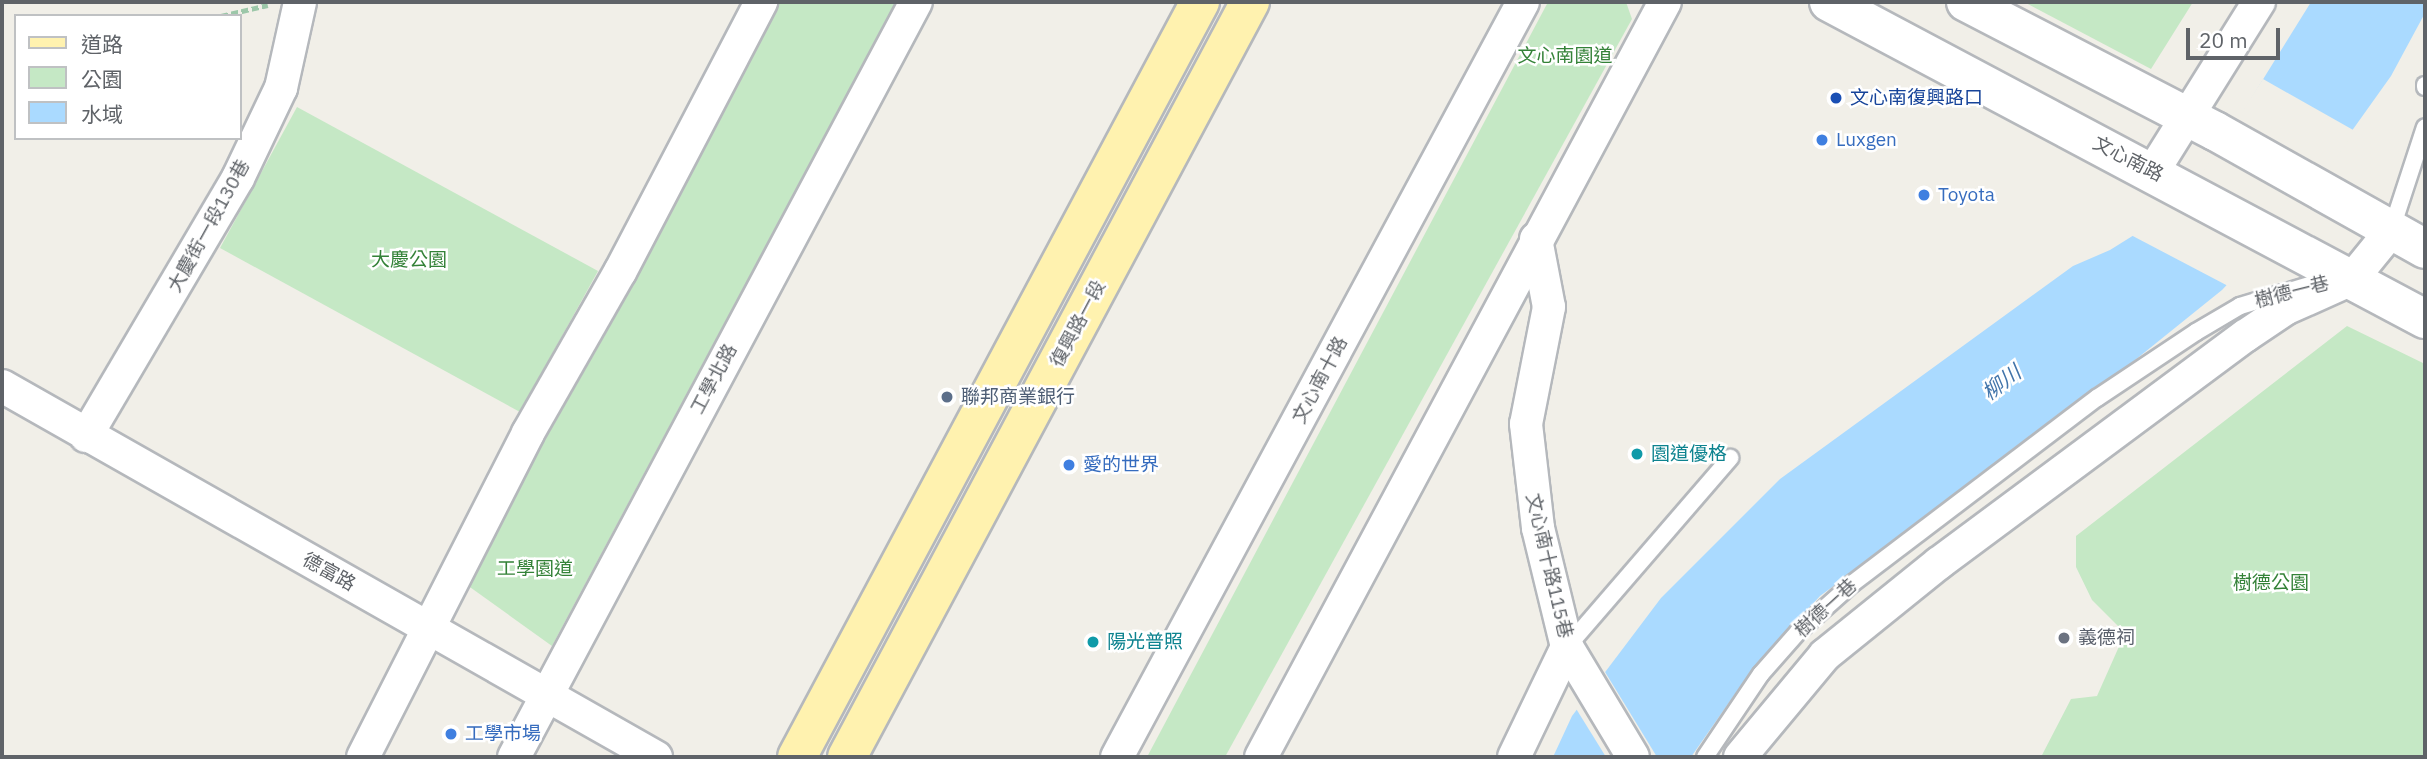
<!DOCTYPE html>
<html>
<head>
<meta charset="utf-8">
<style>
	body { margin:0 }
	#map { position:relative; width:2427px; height:759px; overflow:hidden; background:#f1efe8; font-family:"IBM Plex Sans","Noto Sans TC",sans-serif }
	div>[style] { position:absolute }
	.green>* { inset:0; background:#c5e8c5 }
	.water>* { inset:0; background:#aadaff }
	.pier>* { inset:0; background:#f1efe8 }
	.path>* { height:4.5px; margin-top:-2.25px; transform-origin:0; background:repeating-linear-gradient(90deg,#9cc7a9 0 7px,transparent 0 10.5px) }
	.roads { filter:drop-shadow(2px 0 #b5b8bc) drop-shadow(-2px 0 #b5b8bc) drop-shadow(0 2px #b5b8bc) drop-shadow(0 -2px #b5b8bc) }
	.lane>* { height:16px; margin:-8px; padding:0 8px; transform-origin:8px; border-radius:8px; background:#fff }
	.street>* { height:32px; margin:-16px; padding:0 16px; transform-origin:16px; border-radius:16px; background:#fff }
	.secondary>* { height:38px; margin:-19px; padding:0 19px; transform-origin:19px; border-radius:19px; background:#fff }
	.primary>* { height:38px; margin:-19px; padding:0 19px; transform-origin:19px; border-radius:19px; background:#fff2af }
	.dots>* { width:19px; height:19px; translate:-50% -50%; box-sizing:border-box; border:4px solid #fff; border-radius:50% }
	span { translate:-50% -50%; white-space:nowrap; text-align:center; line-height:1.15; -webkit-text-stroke:5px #fff; paint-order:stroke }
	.park-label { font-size:19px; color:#348238 }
	.transit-label { font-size:19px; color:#164399 }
	.left { translate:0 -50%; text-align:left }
	.shop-label { font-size:19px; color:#366cbe }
	.street-label { font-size:19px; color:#5f6368 }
	.service-label { font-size:19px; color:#4e5e75 }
	.culture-label { font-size:19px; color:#0d838f }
	.worship-label { font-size:19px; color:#5b616d }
	.water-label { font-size:21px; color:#4174aa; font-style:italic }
	.frame { position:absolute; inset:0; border:4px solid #5f6368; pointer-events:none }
	.legend { position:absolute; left:14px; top:14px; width:228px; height:126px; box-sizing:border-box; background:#fff; border:2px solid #bfc1c3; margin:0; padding:9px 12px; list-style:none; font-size:21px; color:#5f6368 }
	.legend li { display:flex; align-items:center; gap:14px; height:35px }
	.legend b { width:35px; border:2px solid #bfc1c3 }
	.scale { position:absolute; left:2186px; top:28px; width:94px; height:32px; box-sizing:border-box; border:4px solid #5f6368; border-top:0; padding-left:9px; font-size:21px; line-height:24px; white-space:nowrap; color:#5f6368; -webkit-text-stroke:5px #fff; paint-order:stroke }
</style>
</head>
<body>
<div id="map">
	<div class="green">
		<div style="clip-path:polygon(780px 2px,896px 2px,552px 646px,467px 585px)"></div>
		<div style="clip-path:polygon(1548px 2px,1626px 2px,1632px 19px,1225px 757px,1147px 757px)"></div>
		<div style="clip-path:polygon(2024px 2px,2193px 2px,2151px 69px)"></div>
		<div style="clip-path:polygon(297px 107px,598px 271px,520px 412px,220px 248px)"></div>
		<div style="clip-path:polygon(2347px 326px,2425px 364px,2425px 757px,2041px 757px,2071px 699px,2097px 696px,2125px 633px,2092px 600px,2076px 567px,2076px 536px)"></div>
	</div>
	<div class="water">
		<div style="clip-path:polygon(2311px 2px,2425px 2px,2425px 13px,2391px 76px,2289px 219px,2222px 290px,2109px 381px,1820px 596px,1751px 671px,1691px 757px,1553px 757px,1572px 716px,1661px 598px,1780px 479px,2073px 266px,2110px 250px,2187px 202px)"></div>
	</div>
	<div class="pier">
		<div style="clip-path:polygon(2263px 79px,2355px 131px,2292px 221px,2230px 287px,2129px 234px,2185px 200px)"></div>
		<div style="clip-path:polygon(1602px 667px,1657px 757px,1606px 757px,1575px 707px)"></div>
	</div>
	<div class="path">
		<div style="left:221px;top:16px;width:48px;rotate:-13.2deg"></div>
	</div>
	<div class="roads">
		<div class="lane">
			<div style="left:2425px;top:85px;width:2px;rotate:90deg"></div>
			<div style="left:2391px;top:231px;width:109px;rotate:-71.9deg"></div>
			<div style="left:1567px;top:647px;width:250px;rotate:-49.2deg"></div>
			<div style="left:1705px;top:757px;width:100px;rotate:-56deg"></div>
			<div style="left:1761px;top:674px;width:56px;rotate:-48.6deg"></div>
			<div style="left:1798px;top:632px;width:74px;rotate:-41.7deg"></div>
			<div style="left:1853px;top:583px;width:306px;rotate:-37.2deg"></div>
			<div style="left:2097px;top:398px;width:119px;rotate:-33.7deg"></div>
			<div style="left:2196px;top:332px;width:51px;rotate:-30.6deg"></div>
			<div style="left:2240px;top:306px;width:72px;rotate:-16.9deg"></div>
		</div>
		<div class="street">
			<div style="left:2152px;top:173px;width:202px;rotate:-58deg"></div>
			<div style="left:1536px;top:239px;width:69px;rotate:79.2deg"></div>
			<div style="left:1549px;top:307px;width:119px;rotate:101.1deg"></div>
			<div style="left:1526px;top:424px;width:105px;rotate:83.4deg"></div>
			<div style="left:1538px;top:528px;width:122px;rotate:76.3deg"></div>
			<div style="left:1567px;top:647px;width:128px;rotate:59deg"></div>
			<div style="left:2px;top:386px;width:752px;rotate:29.57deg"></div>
			<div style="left:86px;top:436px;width:299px;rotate:-59.5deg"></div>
			<div style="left:238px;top:178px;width:100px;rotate:-64.5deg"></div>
			<div style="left:281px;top:88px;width:88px;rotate:-77.5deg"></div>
			<div style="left:363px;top:757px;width:364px;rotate:-63deg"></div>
			<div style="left:528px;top:433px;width:185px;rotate:-60.3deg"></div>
			<div style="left:620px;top:272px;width:305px;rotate:-62.4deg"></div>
			<div style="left:514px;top:757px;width:855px;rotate:-61.97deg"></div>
			<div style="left:1117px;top:757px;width:857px;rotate:-61.73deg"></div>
			<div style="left:1261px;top:757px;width:856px;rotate:-61.85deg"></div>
			<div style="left:1514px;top:757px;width:122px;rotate:-64.3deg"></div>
			<div style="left:1740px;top:757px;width:133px;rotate:-50.2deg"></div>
			<div style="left:1825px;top:655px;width:146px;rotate:-38.9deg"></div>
			<div style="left:1939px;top:563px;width:381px;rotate:-36.6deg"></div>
			<div style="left:2245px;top:336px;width:48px;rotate:-34deg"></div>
			<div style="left:2285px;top:309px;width:73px;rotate:-24.1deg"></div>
			<div style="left:2352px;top:279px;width:62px;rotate:-50.9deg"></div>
		</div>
		<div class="secondary">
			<div style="left:1829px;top:2px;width:675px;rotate:28.01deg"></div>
			<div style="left:1966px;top:2px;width:280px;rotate:27.4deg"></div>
			<div style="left:2215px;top:131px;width:241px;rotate:29.3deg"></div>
		</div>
		<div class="primary">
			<div style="left:797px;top:757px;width:856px;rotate:-61.91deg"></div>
			<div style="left:847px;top:757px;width:856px;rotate:-61.91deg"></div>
		</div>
	</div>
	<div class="dots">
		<div style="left:1836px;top:98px;background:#1a4fb4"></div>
		<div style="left:1822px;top:140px;background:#3f7fe0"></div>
		<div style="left:1924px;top:195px;background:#3f7fe0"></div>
		<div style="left:947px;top:397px;background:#5c6f8a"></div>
		<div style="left:1637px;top:454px;background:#0f9aa8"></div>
		<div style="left:1069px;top:465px;background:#3f7fe0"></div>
		<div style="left:2064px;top:638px;background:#6b7280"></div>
		<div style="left:1093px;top:642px;background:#0f9aa8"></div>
		<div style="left:451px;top:734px;background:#3f7fe0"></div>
	</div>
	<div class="park-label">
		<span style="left:1565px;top:56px">文心南園道</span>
		<span style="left:409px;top:260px">大慶公園</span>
		<span style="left:535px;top:569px">工學園道</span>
		<span style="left:2271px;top:583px">樹德公園</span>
	</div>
	<div class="transit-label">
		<span class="left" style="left:1850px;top:98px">文心南復興路口</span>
	</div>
	<div class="shop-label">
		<span class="left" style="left:1836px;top:140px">Luxgen</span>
		<span class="left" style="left:1938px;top:195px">Toyota</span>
		<span class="left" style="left:1083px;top:465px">愛的世界</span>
		<span class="left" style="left:465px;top:734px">工學市場</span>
	</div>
	<div class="street-label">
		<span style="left:2128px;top:159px;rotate:27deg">文心南路</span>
		<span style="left:209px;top:226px;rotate:-61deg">大慶街一段130巷</span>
		<span style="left:2292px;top:292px;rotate:-14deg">樹德一巷</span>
		<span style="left:1078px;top:324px;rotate:-62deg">復興路一段</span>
		<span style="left:714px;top:379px;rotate:-62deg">工學北路</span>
		<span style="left:1320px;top:380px;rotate:-62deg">文心南十路</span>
		<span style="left:1549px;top:566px;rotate:77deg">文心南十路115巷</span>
		<span style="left:329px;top:572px;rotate:29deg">德富路</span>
		<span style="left:1826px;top:608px;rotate:-42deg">樹德一巷</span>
	</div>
	<div class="service-label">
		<span class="left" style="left:961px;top:397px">聯邦商業銀行</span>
	</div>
	<div class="culture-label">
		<span class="left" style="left:1651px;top:454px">園道優格</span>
		<span class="left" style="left:1107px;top:642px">陽光普照</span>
	</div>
	<div class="worship-label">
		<span class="left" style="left:2078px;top:638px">義德祠</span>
	</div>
	<div class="water-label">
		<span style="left:2001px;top:382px;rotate:-37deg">柳川</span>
	</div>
	<div class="frame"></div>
	<ul class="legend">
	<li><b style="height:9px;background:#fff2af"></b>道路</li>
	<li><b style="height:19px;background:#c5e8c5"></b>公園</li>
	<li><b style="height:19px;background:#aadaff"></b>水域</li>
	</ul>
	<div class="scale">20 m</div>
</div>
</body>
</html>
